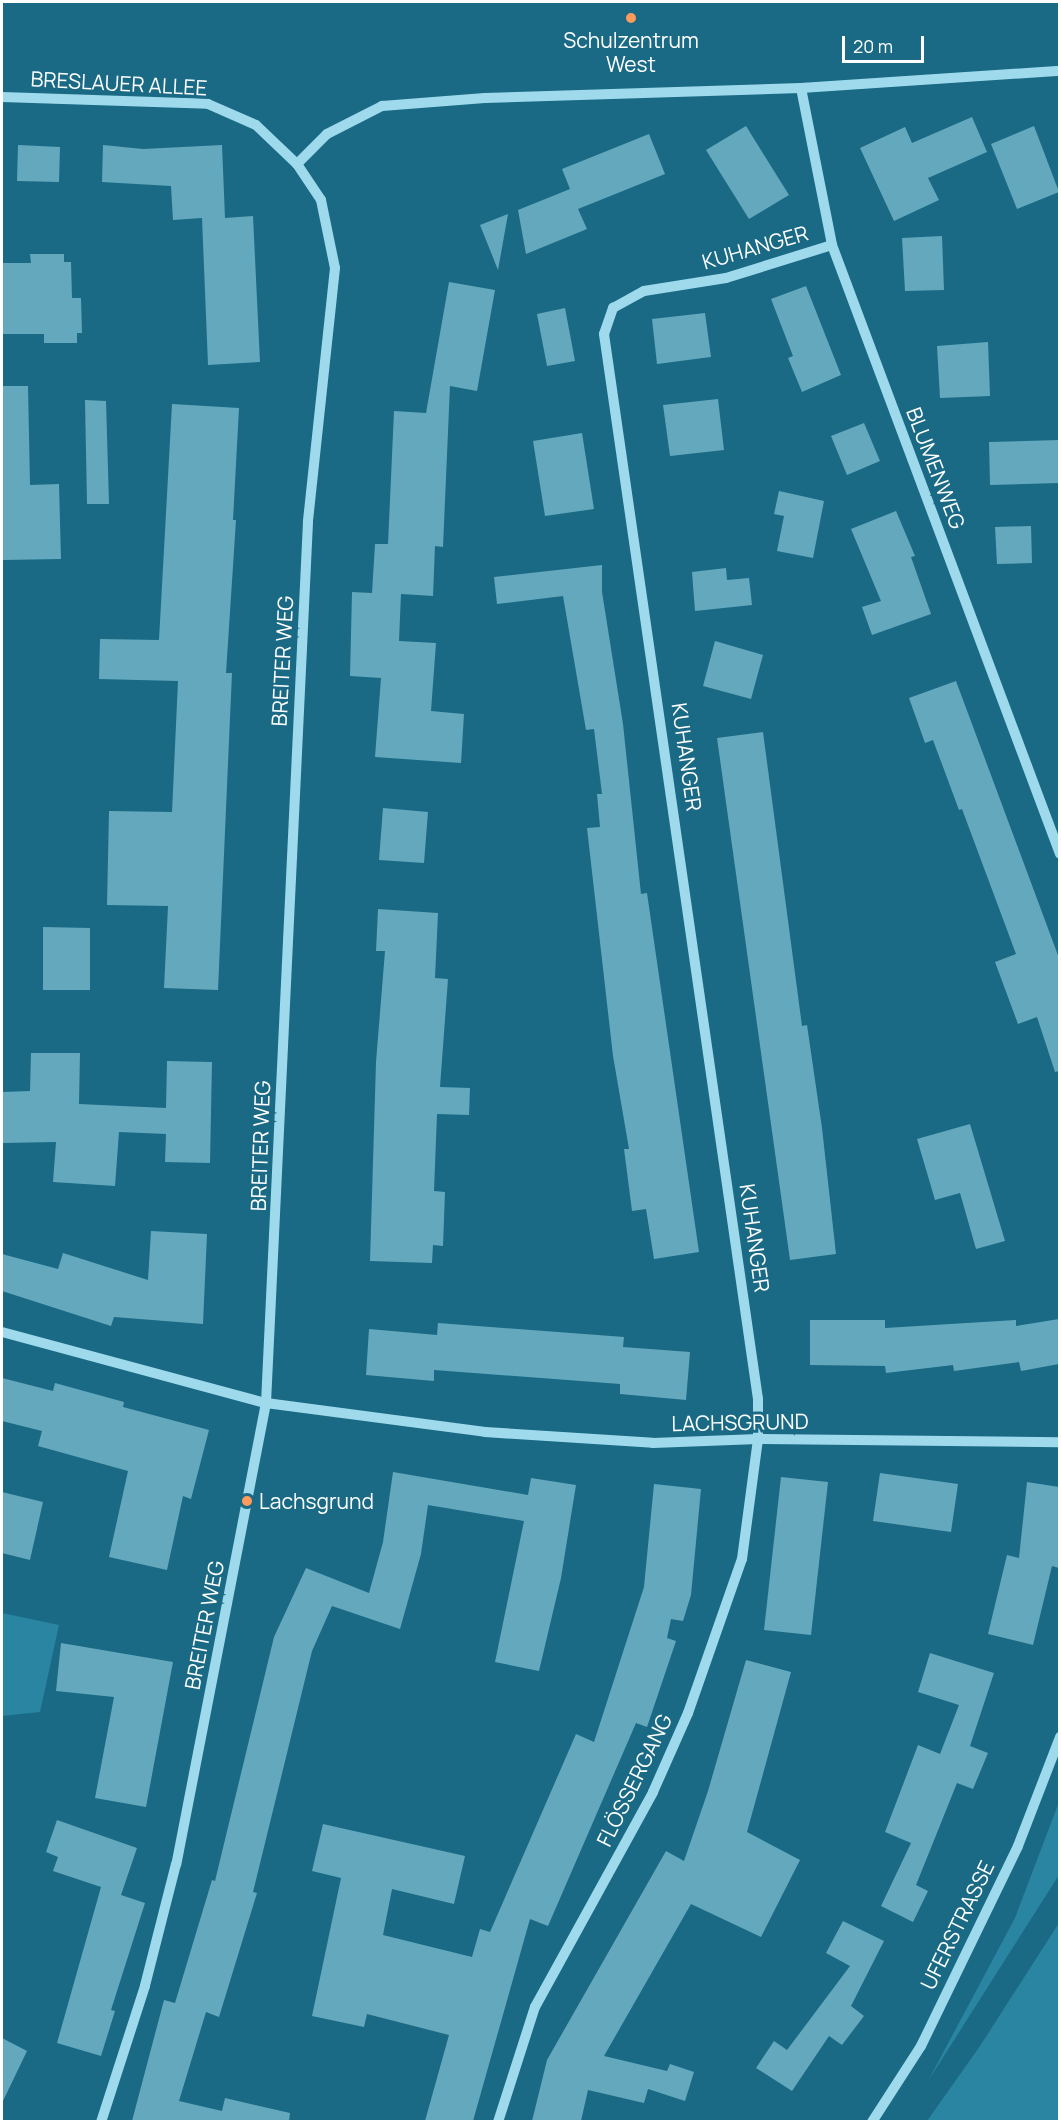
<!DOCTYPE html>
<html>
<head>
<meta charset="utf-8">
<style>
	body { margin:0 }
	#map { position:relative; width:1061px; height:2123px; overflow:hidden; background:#1a6a85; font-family:Manrope,sans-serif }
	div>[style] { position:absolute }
	.green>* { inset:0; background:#2985a2 }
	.building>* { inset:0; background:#64a8bd }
	.minor>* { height:10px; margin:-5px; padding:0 5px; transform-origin:5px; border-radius:5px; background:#9fdaec }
	.dots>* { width:16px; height:16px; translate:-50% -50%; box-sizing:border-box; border:3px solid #1a6a85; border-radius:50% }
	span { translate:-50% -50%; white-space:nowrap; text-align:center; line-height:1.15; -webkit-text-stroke:6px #1a6a85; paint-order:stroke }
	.poi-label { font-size:21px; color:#fff }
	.left { translate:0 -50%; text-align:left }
	.street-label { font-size:21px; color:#fff }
	.frame { position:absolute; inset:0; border:3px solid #fff; pointer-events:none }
	.scale { position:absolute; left:842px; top:36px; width:82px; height:27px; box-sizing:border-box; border:3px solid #fff; border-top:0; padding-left:8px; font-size:18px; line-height:21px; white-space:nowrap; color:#fff; -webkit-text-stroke:4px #1a6a85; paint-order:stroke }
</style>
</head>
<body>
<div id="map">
	<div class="green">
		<div style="clip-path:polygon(2px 1613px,59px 1625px,40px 1712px,2px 1716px)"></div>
		<div style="clip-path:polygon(1059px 1802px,1059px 1875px,928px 2081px,1015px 1918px)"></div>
		<div style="clip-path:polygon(1059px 1923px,1059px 2121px,927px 2121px,980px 2046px)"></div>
	</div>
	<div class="building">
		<div style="clip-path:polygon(972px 117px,987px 152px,928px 178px,939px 200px,894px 221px,860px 148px,905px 127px,912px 143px)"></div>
		<div style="clip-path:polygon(746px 126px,789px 195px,749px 219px,706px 150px)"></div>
		<div style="clip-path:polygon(1034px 126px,1059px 192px,1017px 209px,991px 144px)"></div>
		<div style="clip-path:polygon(649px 134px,665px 174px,578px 209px,587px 229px,526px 254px,518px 210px,570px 189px,562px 169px)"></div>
		<div style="clip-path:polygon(18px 145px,60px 147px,59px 182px,17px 181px)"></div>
		<div style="clip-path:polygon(103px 145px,143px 149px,222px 145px,225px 218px,253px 216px,260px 362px,208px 365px,202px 218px,173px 220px,171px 186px,102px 182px)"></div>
		<div style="clip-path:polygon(508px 214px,498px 270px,480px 225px)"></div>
		<div style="clip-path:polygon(942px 236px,944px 290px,905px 291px,902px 238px)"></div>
		<div style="clip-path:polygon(30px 254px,64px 254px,64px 262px,71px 262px,72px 298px,81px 298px,82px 333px,77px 333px,77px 343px,44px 343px,44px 334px,2px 334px,2px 263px,31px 263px)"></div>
		<div style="clip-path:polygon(449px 282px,495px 290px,477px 391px,450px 386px,443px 547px,435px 546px,433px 596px,401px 594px,399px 641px,436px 643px,431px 711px,464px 714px,461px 763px,375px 757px,381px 678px,350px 676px,352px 592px,372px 593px,375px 544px,388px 544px,394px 411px,426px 413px)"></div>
		<div style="clip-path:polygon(806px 286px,841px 375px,802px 392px,788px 358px,793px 356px,771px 299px)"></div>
		<div style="clip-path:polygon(565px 308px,575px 361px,547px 366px,537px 314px)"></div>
		<div style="clip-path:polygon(705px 313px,711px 357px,657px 364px,652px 319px)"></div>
		<div style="clip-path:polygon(988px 342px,990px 396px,940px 398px,937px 346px)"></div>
		<div style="clip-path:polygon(2px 386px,28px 386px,30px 485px,59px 484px,61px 559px,3px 560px)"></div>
		<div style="clip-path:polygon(718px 399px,724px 450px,670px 456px,663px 405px)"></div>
		<div style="clip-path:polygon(85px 400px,106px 401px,109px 504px,87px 504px)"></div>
		<div style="clip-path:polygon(172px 404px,239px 408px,233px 520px,236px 520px,226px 673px,232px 673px,218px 990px,164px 988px,168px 906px,107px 905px,109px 811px,172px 812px,178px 681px,99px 679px,100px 639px,159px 640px)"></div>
		<div style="clip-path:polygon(864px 423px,880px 461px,847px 475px,831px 436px)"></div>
		<div style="clip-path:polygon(582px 433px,594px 509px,545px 516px,533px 441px)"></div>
		<div style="clip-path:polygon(1059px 440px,1059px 483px,990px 485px,989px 442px)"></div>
		<div style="clip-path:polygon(779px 491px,824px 501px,813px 558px,777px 551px,784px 516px,774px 514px)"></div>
		<div style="clip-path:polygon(896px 511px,915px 556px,911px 557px,931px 614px,872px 635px,862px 607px,881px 601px,851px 529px)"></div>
		<div style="clip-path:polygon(1031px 526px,1032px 563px,997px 564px,995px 527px)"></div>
		<div style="clip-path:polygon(602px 565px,602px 592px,623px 724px,641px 894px,647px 893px,699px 1252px,654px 1259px,646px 1209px,632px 1211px,624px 1149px,629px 1149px,613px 1056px,587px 828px,600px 827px,597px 794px,602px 794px,594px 729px,586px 730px,563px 596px,497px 604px,494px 577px)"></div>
		<div style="clip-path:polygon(726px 568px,727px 580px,749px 578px,752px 605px,695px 611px,692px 572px)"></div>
		<div style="clip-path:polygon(715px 641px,763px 655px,751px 699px,703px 686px)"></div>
		<div style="clip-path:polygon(956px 681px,1059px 958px,1059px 1071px,1055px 1072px,1037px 1017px,1018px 1024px,995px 962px,1016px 954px,962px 809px,959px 810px,933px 740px,925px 743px,909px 698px)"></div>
		<div style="clip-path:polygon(763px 732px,802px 1026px,807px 1025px,822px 1128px,836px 1254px,790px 1260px,717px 738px)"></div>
		<div style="clip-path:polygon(383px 808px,428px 812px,424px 863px,379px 860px)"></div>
		<div style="clip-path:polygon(378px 909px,438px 913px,435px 978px,448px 979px,440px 1087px,470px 1088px,469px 1115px,437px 1114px,434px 1191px,445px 1192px,443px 1246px,433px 1245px,432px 1263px,370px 1261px,376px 1062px,385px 951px,376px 951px)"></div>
		<div style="clip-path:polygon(43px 927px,90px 928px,90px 990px,43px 990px)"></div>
		<div style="clip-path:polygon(31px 1053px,80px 1053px,79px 1104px,166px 1108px,167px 1061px,212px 1062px,210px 1163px,165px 1162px,166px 1134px,119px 1132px,115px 1186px,53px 1182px,56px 1142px,2px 1143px,2px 1092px,30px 1091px)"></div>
		<div style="clip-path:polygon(970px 1124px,1005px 1241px,976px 1249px,960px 1193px,935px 1200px,917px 1139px)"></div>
		<div style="clip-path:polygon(151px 1231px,207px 1234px,203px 1324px,114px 1317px,111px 1326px,2px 1291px,2px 1254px,58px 1269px,63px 1253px,148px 1280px)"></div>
		<div style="clip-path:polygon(1059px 1319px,1059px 1364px,1021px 1371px,1019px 1362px,954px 1371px,953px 1365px,886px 1373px,885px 1366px,810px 1365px,810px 1320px,885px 1320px,885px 1328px,1016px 1320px,1016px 1326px)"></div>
		<div style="clip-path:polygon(438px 1323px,624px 1337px,623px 1347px,690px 1352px,686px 1400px,620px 1394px,620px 1384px,434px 1370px,434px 1381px,366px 1375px,369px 1329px,437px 1335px)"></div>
		<div style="clip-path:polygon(2px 1378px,53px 1391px,55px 1383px,124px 1402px,123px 1407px,209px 1430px,191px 1499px,183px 1496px,167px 1570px,109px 1557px,128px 1471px,38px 1446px,42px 1431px,2px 1421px)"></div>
		<div style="clip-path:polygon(393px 1472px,528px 1495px,531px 1478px,576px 1485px,561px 1578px,539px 1671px,495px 1662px,524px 1521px,428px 1505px,421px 1554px,400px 1629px,332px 1606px,312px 1651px,253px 1892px,257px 1893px,219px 2017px,206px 2012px,179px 2101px,222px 2111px,225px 2098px,290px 2113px,289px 2121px,132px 2121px,164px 2000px,175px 2003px,212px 1880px,215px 1881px,274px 1637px,306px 1568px,369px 1593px,383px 1542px)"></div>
		<div style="clip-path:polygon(880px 1473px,958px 1484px,951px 1532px,873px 1521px)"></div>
		<div style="clip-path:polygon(781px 1477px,828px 1482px,811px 1635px,764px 1630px)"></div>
		<div style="clip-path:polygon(1027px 1482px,1059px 1487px,1059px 1568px,1052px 1566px,1033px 1645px,988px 1634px,1007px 1555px,1019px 1558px)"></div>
		<div style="clip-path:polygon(654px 1484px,701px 1489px,691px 1595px,683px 1621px,671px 1619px,667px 1638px,676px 1641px,647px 1727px,636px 1723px,548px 1926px,530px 1919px,473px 2121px,425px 2121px,449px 2035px,367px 2014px,364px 2027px,312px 2016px,341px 1878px,312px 1871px,323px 1824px,465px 1856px,454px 1904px,392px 1889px,383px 1935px,472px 1957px,480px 1929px,490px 1932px,576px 1734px,594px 1742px,644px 1587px)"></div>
		<div style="clip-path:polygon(2px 1492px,43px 1502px,30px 1560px,2px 1553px)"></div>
		<div style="clip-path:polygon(61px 1643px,173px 1662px,146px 1807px,95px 1798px,114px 1697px,56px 1691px)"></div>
		<div style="clip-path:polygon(930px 1653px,994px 1673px,970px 1746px,988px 1753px,973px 1789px,957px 1783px,916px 1885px,928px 1891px,913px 1922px,881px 1906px,911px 1843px,885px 1832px,918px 1745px,940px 1754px,959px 1705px,918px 1692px)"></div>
		<div style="clip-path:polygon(746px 1660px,791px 1672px,747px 1832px,800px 1860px,761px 1937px,691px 1904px,604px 2056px,667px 2071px,670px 2064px,694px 2072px,685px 2101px,648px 2089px,644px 2103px,588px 2090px,581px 2121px,532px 2121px,547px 2060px,666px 1851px,684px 1861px,708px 1791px)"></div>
		<div style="clip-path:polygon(57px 1820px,137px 1848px,121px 1895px,145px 1903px,111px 2010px,115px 2011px,101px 2056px,57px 2043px,101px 1887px,53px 1871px,58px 1857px,46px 1852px)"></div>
		<div style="clip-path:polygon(843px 1921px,884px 1941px,851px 2006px,864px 2016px,842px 2045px,829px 2036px,792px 2091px,756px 2068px,774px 2041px,787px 2050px,850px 1966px,826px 1953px)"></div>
		<div style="clip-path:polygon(2px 2038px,27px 2051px,2px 2103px)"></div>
	</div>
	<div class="minor">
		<div style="left:801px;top:88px;width:160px;rotate:78.8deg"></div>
		<div style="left:832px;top:245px;width:650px;rotate:69.47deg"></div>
		<div style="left:2px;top:97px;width:206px;rotate:1.9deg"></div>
		<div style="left:208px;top:104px;width:52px;rotate:23.6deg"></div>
		<div style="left:256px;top:125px;width:57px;rotate:43.6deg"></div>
		<div style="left:297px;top:164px;width:43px;rotate:56.3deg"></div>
		<div style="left:321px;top:200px;width:69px;rotate:78.4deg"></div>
		<div style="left:335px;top:268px;width:255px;rotate:96.1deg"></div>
		<div style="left:308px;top:522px;width:882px;rotate:92.73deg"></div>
		<div style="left:266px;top:1403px;width:470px;rotate:101deg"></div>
		<div style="left:176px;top:1864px;width:126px;rotate:104.3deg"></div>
		<div style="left:145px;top:1986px;width:143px;rotate:107.9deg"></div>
		<div style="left:297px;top:164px;width:42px;rotate:-45deg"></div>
		<div style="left:327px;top:134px;width:62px;rotate:-27deg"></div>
		<div style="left:382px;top:106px;width:103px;rotate:-4.4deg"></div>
		<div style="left:485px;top:98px;width:316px;rotate:-1.8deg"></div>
		<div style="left:801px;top:88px;width:260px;rotate:-3.8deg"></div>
		<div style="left:2px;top:1332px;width:273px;rotate:15.1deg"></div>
		<div style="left:266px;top:1403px;width:221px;rotate:7.5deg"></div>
		<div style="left:485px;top:1432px;width:168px;rotate:3.7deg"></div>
		<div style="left:653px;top:1443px;width:105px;rotate:-2.2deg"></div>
		<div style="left:758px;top:1439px;width:302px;rotate:0.6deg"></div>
		<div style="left:498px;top:2122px;width:121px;rotate:-72.2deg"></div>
		<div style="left:535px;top:2007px;width:245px;rotate:-61.2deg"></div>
		<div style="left:653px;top:1792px;width:86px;rotate:-66.1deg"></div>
		<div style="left:688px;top:1713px;width:163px;rotate:-70.7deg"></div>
		<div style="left:742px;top:1559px;width:121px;rotate:-82.4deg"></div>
		<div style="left:758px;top:1439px;width:40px;rotate:-90deg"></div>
		<div style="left:758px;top:1399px;width:1076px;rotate:-98.23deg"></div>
		<div style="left:604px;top:334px;width:28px;rotate:-71deg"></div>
		<div style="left:613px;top:308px;width:35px;rotate:-29deg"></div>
		<div style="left:644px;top:291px;width:83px;rotate:-9deg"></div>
		<div style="left:726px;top:278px;width:111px;rotate:-17.3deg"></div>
		<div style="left:872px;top:2122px;width:90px;rotate:-57.2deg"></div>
		<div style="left:921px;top:2046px;width:222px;rotate:-64.1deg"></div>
		<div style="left:1018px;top:1846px;width:117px;rotate:-68.9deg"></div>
	</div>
	<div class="dots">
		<div style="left:631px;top:18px;background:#fe9b5b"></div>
		<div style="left:247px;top:1501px;background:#fe9b5b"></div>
	</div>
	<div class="poi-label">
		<span style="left:631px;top:52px">Schulzentrum<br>West</span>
		<span class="left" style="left:259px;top:1501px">Lachsgrund</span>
	</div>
	<div class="street-label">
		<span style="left:119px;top:83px;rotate:3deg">BRESLAUER ALLEE</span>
		<span style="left:755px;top:247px;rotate:-16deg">KUHANGER</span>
		<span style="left:936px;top:468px;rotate:69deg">BLUMENWEG</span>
		<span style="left:282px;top:661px;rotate:-87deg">BREITER WEG</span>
		<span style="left:687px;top:757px;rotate:82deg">KUHANGER</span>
		<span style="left:260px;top:1146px;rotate:-88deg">BREITER WEG</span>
		<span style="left:755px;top:1238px;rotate:82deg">KUHANGER</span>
		<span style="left:740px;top:1422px;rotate:-1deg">LACHSGRUND</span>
		<span style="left:204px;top:1625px;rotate:-79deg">BREITER WEG</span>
		<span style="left:634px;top:1780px;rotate:-64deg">FLÖSSERGANG</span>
		<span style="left:957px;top:1925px;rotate:-64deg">UFERSTRASSE</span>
	</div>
	<div class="frame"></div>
	<div class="scale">20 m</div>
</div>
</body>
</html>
